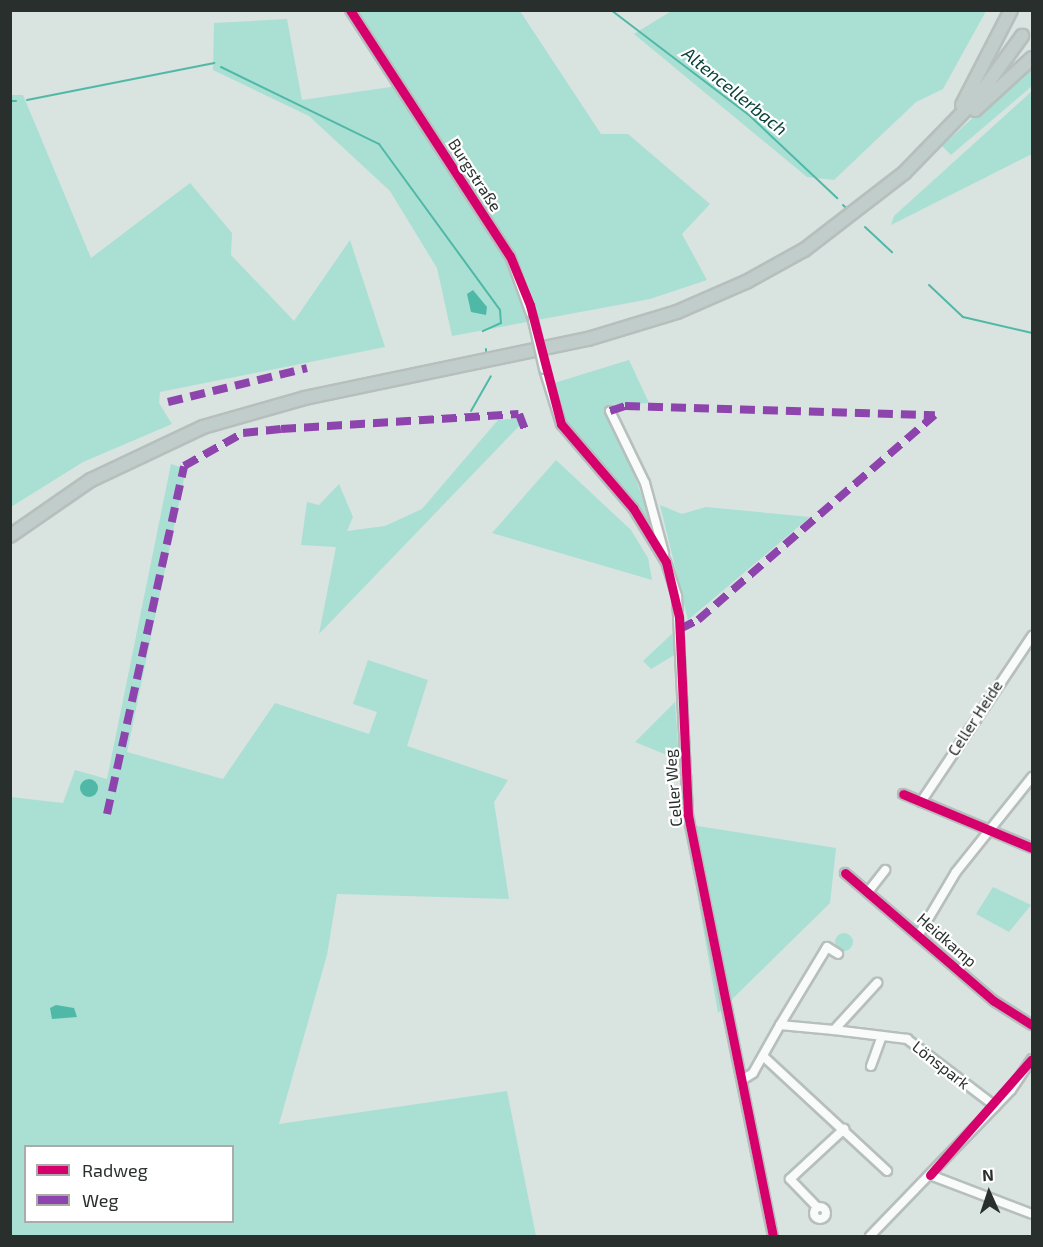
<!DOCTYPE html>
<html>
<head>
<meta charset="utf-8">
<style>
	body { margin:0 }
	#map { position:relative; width:1043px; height:1247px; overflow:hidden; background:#d9e3e0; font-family:"Exo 2",sans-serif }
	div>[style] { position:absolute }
	.green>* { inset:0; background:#a9e0d3 }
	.round { border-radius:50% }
	.water>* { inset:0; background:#50b8a7 }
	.stream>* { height:2px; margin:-1px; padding:0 1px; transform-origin:1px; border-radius:1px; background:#50b8a7 }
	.roads { filter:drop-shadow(2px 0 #b7bfbd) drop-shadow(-2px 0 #b7bfbd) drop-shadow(0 2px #b7bfbd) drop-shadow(0 -2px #b7bfbd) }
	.minor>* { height:8px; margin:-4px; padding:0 4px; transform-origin:4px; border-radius:4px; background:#f9fbfa }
	.minor>.ring { margin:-4px; padding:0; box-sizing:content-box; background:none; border:8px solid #f9fbfa; border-radius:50% }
	.highway>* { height:12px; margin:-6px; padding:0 6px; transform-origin:6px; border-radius:6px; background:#c0cdcb }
	.bridges { filter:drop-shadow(2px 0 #b7bfbd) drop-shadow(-2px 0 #b7bfbd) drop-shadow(0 2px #b7bfbd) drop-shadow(0 -2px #b7bfbd) }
	.minor-bridge>* { height:8px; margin:-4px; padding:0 4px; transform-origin:4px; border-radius:4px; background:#f9fbfa }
	.quiet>* { height:8px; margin-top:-4px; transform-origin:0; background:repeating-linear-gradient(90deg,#8e44ad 0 15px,transparent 0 23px) }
	.cycleway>* { height:9px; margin:-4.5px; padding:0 4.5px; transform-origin:4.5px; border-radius:4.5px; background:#d6006c }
	span { translate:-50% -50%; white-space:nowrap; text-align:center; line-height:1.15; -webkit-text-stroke:4.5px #fff; paint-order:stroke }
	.street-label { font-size:16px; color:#292f2d }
	.water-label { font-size:18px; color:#0c443a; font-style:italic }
	.frame { position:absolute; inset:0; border:12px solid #292f2d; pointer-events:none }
	.legend { position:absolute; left:24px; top:1145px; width:210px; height:78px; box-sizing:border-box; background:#fff; border:2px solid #a9acab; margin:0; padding:8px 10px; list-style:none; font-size:18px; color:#292f2d }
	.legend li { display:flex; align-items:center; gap:12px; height:30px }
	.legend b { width:30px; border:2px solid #a9acab }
	.north { position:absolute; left:959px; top:1163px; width:60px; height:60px; -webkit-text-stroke:4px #fff; paint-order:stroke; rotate:357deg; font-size:16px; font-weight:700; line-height:24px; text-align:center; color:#292f2d }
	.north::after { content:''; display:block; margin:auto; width:21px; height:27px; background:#292f2d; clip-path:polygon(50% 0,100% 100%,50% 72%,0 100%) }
</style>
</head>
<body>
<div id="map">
	<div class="green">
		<div style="clip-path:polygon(673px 10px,986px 10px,986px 11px,943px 89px,916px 102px,834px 180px,807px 177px,634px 34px)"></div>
		<div style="clip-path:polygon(354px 11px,520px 11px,601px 134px,628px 134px,710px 204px,682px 234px,707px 280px,650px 299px,452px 336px,437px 268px,390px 191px,309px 116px,213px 70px,214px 23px,287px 19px,302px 100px,404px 85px)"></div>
		<div style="clip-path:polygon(1032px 63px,1032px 86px,951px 155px,942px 146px)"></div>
		<div style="clip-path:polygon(1032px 91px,1032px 154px,891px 225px,894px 216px)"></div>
		<div style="clip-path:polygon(11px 95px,23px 95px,91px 258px,190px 183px,232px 233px,231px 255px,294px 321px,350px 240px,385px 347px,160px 392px,159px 403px,172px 424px,83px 462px,11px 507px)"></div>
		<div style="clip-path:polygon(629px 360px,649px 403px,607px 405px,660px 543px,623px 486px,567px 425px,551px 384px)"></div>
		<div style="clip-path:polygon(522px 418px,523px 422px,319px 634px,336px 547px,301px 545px,307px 502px,319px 505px,339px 484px,353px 517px,347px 531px,385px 526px,422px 509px,498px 420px)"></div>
		<div style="clip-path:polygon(556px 460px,631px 530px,648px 558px,652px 580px,492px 533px)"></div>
		<div style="clip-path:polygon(evenodd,171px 464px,186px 469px,127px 752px,223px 779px,275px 703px,369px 734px,377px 712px,353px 704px,368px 660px,428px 680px,407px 746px,508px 780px,494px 802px,509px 899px,337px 894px,327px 955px,279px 1124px,507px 1091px,536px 1236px,11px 1236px,10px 797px,63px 803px,75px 770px,107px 779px,171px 464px,26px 1146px,232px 1146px,232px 1222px,26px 1222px,26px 1146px)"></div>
		<div style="clip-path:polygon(660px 505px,682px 514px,706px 507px,810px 517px,688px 620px)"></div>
		<div style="clip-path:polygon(676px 630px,676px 654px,651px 669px,643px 661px)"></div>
		<div style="clip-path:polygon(675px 702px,679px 760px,635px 742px)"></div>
		<div style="clip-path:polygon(685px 824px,836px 848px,830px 903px,718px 1013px)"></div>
		<div style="clip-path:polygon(993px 887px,1031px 905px,1009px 932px,976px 914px)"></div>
		<div class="round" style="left:835px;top:933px;width:18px;height:18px"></div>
	</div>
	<div class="water">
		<div style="clip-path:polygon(473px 290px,487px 307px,486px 315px,471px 312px,467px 294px)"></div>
		<div class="round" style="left:80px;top:779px;width:18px;height:18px"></div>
		<div style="clip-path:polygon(56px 1005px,74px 1008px,77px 1017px,52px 1019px,50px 1008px)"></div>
	</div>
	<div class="stream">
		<div style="left:611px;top:10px;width:175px;rotate:37.3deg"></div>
		<div style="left:750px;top:116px;width:120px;rotate:43.3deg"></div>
		<div style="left:221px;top:67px;width:176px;rotate:26deg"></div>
		<div style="left:379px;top:144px;width:205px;rotate:53.9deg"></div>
		<div style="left:500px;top:310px;width:13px;rotate:86deg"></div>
		<div style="left:501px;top:323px;width:20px;rotate:156deg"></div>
		<div style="left:27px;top:100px;width:191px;rotate:-11.2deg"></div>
		<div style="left:10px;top:101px;width:6px"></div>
		<div style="left:843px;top:205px;width:4px;rotate:45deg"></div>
		<div style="left:865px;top:227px;width:37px;rotate:43deg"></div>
		<div style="left:929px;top:285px;width:47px;rotate:43.3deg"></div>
		<div style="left:963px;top:317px;width:71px;rotate:13.1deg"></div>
		<div style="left:486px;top:349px;width:4px;rotate:90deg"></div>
		<div style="left:471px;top:411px;width:40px;rotate:-60.3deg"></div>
	</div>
	<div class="roads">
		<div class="minor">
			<div style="left:350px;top:10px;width:293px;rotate:57deg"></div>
			<div style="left:510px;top:256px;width:68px;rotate:70.2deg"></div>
			<div style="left:544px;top:369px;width:58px;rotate:72.8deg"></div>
			<div style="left:561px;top:424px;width:111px;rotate:49.4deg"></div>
			<div style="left:633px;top:508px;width:63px;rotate:58.6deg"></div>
			<div style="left:666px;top:562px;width:36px;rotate:72deg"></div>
			<div style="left:677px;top:596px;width:219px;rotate:87.1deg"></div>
			<div style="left:688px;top:815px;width:429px;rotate:78.6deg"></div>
			<div style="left:610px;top:411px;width:80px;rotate:64.1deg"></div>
			<div style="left:645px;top:483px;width:73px;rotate:74.8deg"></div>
			<div style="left:903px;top:794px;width:140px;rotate:22.7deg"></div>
			<div style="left:921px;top:802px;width:200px;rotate:-56.2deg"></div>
			<div style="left:845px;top:873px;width:196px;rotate:40.7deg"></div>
			<div style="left:994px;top:1001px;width:45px;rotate:32.3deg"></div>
			<div style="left:868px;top:892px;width:28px;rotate:-52deg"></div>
			<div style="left:918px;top:936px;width:74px;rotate:-59.3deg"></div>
			<div style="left:956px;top:872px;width:122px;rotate:-51.3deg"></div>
			<div style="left:780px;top:1025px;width:91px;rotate:-58.9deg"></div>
			<div style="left:827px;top:947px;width:13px;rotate:32deg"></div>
			<div style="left:834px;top:1030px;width:64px;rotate:-47.5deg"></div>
			<div style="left:763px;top:1056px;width:169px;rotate:42.8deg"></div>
			<div style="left:871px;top:1066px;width:32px;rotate:-70deg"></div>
			<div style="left:742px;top:1080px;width:13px;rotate:-32deg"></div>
			<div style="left:753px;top:1073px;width:55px;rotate:-60.6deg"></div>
			<div style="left:780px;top:1025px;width:54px;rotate:5.3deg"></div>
			<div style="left:834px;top:1030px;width:74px;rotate:7deg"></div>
			<div style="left:907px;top:1039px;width:111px;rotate:37.3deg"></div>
			<div style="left:930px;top:1175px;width:109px;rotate:20.9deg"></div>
			<div class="ring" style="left:814px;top:1207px;width:4px;height:4px"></div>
			<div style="left:817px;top:1207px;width:39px;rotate:-134deg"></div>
			<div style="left:790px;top:1179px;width:74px;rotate:-42.8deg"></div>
			<div style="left:870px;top:1236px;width:203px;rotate:-46deg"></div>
			<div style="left:1011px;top:1090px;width:37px;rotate:-56deg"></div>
		</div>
		<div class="highway">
			<div style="left:962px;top:105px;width:107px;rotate:-62.7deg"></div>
			<div style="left:975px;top:110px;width:77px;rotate:-42.4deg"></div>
			<div style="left:10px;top:536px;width:98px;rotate:-34.7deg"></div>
			<div style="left:91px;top:480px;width:124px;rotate:-25.3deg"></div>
			<div style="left:203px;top:427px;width:106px;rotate:-15.9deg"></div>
			<div style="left:305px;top:398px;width:289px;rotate:-11.8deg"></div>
			<div style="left:588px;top:339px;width:93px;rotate:-16.9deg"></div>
			<div style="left:677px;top:312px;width:75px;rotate:-23.5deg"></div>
			<div style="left:746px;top:282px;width:66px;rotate:-28.9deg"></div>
			<div style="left:804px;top:250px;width:126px;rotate:-37.6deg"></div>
			<div style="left:904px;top:173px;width:105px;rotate:-45.8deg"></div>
			<div style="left:977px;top:98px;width:77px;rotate:-54deg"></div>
		</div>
	</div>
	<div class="bridges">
		<div class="minor-bridge">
			<div style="left:533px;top:320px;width:50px;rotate:77.3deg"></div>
		</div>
	</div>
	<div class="quiet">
		<div style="left:168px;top:402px;width:143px;rotate:-13.7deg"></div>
		<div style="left:610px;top:411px;width:16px;rotate:-18deg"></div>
		<div style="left:625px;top:406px;width:310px;rotate:1.7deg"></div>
		<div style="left:680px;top:629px;width:20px;rotate:-27deg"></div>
		<div style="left:698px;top:620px;width:313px;rotate:-40.9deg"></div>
		<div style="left:107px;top:814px;width:356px;rotate:-77.5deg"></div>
		<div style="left:184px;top:466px;width:68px;rotate:-29.2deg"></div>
		<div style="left:243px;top:433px;width:38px;rotate:-6deg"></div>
		<div style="left:281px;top:429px;width:238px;rotate:-3.6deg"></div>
		<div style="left:519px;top:414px;width:19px;rotate:69deg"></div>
	</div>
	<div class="cycleway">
		<div style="left:350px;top:10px;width:293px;rotate:57deg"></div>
		<div style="left:510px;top:256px;width:53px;rotate:67.8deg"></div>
		<div style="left:530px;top:305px;width:123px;rotate:75.4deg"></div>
		<div style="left:561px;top:424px;width:111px;rotate:49.4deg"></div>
		<div style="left:633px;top:508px;width:63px;rotate:58.6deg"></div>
		<div style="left:666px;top:562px;width:57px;rotate:76.7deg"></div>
		<div style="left:679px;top:617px;width:198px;rotate:87.4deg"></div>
		<div style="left:688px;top:815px;width:429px;rotate:78.6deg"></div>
		<div style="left:903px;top:794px;width:140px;rotate:22.7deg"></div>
		<div style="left:845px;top:873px;width:196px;rotate:40.7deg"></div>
		<div style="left:994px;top:1001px;width:45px;rotate:32.3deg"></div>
		<div style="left:930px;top:1175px;width:154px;rotate:-48.7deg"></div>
	</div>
	<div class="street-label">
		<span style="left:475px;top:175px;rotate:57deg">Burgstraße</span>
		<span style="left:975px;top:718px;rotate:-57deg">Celler Heide</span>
		<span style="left:673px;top:788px;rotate:-95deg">Celler Weg</span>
		<span style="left:947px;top:940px;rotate:41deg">Heidkamp</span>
		<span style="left:941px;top:1065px;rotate:38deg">Lönspark</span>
	</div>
	<div class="water-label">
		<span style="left:735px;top:91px;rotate:39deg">Altencellerbach</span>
	</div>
	<div class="frame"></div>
	<ul class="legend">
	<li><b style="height:8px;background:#d6006c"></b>Radweg</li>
	<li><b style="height:8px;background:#8e44ad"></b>Weg</li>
	</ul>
	<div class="north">N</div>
</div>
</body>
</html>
